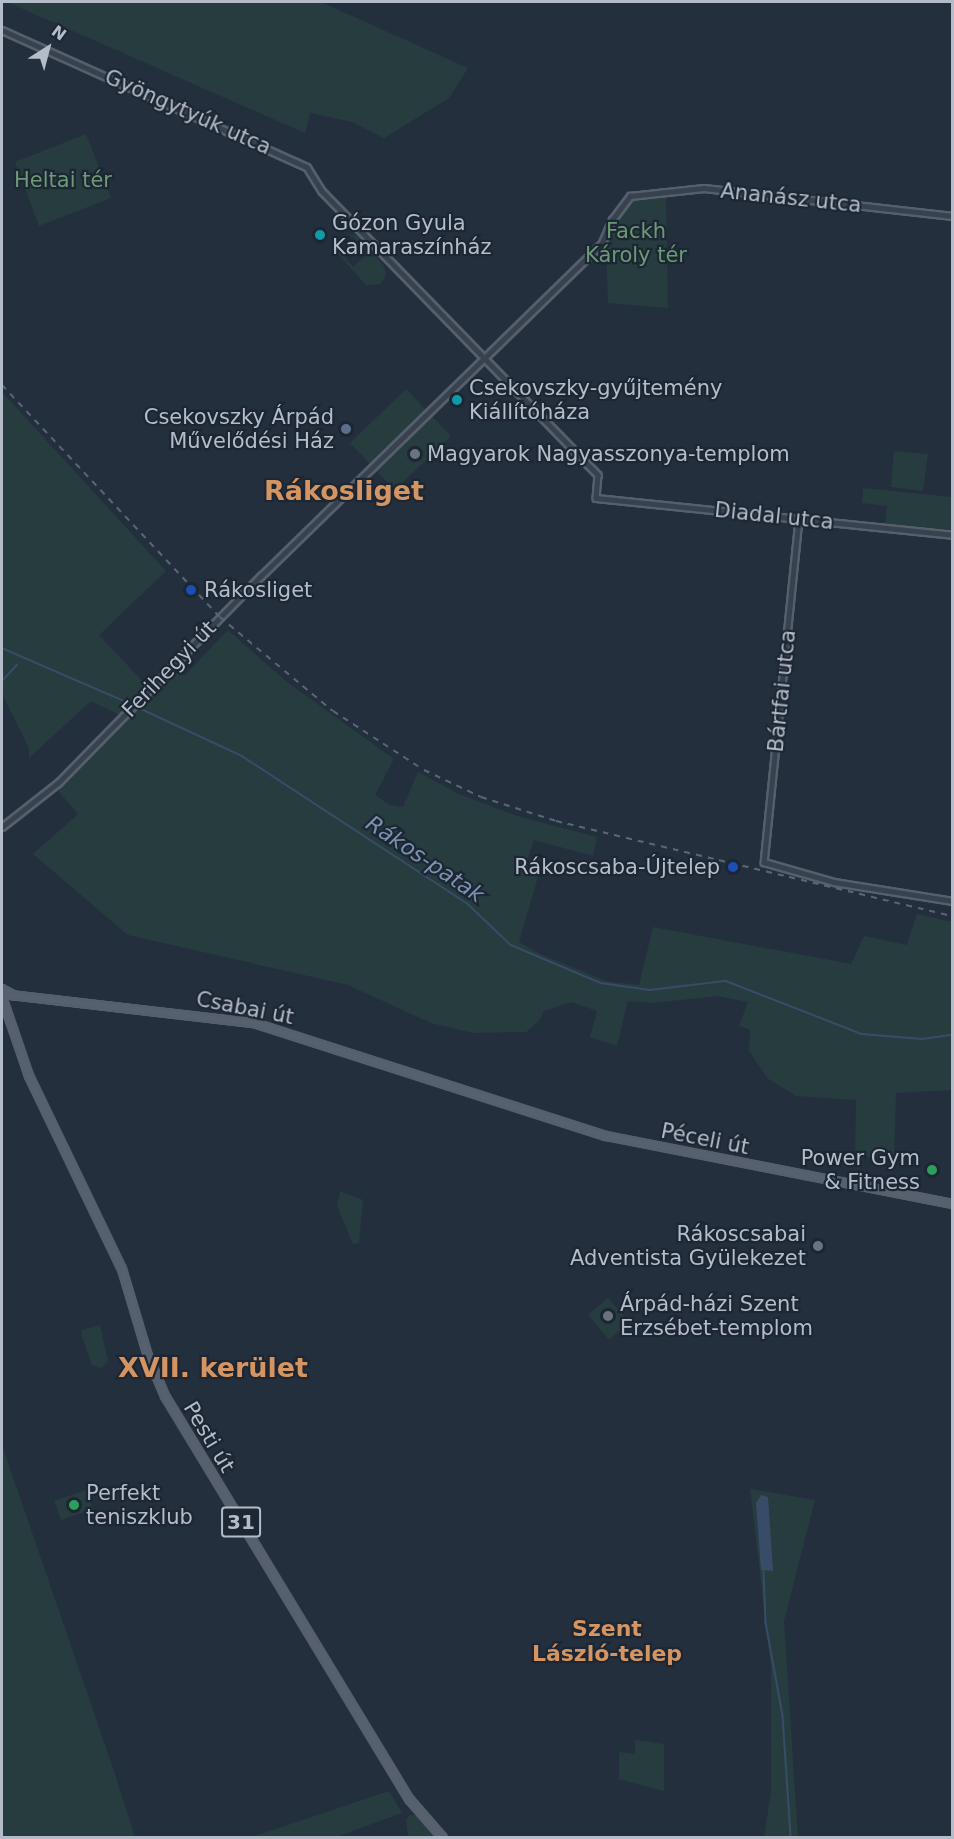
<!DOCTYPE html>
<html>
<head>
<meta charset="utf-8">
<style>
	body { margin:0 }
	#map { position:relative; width:954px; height:1839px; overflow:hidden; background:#242f3e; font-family:"DejaVu Sans",sans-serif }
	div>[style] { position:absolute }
	.green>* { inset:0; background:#263c3f }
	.water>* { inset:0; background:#394c67 }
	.stream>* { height:1.5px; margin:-0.75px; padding:0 0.75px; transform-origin:0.75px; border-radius:0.75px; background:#394c67 }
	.roads { filter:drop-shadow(2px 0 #565f6c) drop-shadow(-2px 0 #565f6c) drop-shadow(0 2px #565f6c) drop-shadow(0 -2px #565f6c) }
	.minor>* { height:4.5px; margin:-2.25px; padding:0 2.25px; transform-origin:2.25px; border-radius:2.25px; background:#38414e }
	.major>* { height:6px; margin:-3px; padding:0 3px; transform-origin:3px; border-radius:3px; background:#56606e }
	.rail>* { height:1.5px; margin-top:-0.75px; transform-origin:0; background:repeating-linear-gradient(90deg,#5a6575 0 6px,transparent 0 12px) }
	.dots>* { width:16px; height:16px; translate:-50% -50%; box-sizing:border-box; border:3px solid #1d2633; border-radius:50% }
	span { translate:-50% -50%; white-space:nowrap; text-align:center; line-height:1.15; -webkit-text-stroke:4.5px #1d2633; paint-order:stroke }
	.shield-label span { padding:2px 4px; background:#1d2633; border:2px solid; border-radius:4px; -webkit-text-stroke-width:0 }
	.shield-label { font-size:20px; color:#b4bcc9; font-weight:700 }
	.street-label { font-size:21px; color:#b4bcc9 }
	.park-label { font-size:21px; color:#6b9a76 }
	.poi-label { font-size:21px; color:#b4bcc9 }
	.left { translate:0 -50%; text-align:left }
	.right { translate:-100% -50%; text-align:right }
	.water-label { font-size:22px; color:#7c92b1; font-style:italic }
	.neighbourhood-label { font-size:22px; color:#d59563; font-weight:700 }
	.district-label { font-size:27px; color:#d59563; font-weight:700 }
	.frame { position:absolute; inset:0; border:3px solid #b4bcc9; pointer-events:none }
	.north { position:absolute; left:18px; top:18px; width:60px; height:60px; -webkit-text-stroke:4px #1d2633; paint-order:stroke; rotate:36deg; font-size:16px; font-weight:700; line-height:24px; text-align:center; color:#b4bcc9 }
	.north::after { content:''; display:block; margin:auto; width:21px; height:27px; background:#b4bcc9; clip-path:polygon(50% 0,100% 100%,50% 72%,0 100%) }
</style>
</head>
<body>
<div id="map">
	<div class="green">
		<div style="clip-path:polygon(7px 2px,321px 2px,468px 68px,449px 98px,384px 138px,352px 122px,310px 113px,305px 133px)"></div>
		<div style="clip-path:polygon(86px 134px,111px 198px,39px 226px,15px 162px)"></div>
		<div style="clip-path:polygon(666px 191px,668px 308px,608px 303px,606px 249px,602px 243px,608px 229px,626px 199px)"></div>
		<div style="clip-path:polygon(evenodd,349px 234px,357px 236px,384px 266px,386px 274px,381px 284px,366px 285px,337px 253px,339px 240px,349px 234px,353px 237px,369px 252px,353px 267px,339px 250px,344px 239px,353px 237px)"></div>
		<div style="clip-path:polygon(406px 389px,451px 436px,395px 490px,350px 443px)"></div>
		<div style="clip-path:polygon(2px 392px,166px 571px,99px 635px,148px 687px,171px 664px,184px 676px,228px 630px,287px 682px,394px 759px,375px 795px,390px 805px,403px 807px,418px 772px,459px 794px,517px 816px,597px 837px,593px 856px,534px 840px,526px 863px,540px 870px,519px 942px,542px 955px,606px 981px,639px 985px,653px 927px,851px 964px,864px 936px,907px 945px,917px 914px,952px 922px,952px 1090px,896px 1093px,894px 1159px,855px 1156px,856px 1100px,796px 1096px,767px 1078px,749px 1051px,750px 1030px,739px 1026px,748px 1002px,718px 996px,653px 1003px,628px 1001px,617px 1046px,590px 1037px,597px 1011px,571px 1002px,544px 1011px,539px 1021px,526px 1032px,473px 1033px,431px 1023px,348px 985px,128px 935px,33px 854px,78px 814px,58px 791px,128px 719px,91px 701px,29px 758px,29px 748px,2px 694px)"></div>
		<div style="clip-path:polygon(894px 451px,928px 454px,923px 491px,891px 487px)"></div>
		<div style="clip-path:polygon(863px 488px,952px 497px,952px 532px,885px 524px,887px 506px,862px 503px)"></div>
		<div style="clip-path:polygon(340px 1191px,363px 1200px,359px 1243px,353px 1244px,337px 1206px)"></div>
		<div style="clip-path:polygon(608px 1298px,629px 1322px,609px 1340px,588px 1315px)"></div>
		<div style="clip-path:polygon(100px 1325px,108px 1361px,101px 1368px,92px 1365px,81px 1334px,82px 1330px)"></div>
		<div style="clip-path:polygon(2px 1445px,114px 1771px,135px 1837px,2px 1837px)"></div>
		<div style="clip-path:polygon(750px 1489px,815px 1500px,784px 1621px,798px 1837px,764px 1837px,771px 1792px,771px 1667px)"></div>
		<div style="clip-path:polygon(86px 1490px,93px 1509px,61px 1520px,54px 1501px)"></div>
		<div style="clip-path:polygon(635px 1740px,664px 1744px,664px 1791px,619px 1779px,619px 1752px,635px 1754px)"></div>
		<div style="clip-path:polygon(389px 1791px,402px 1813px,336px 1837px,255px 1836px)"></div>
		<div style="clip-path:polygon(410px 1815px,416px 1815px,437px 1837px,408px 1837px,406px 1819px)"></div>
	</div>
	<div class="water">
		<div style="clip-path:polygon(761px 1495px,768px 1497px,773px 1571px,761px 1570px,756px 1503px)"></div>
	</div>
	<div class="stream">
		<div style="left:2px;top:648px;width:143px;rotate:23.5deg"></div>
		<div style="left:2px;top:681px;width:22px;rotate:-47deg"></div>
		<div style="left:137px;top:707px;width:116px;rotate:25deg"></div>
		<div style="left:242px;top:756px;width:269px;rotate:33.2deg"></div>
		<div style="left:467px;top:903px;width:61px;rotate:43.7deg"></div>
		<div style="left:511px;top:945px;width:98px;rotate:22.9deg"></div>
		<div style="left:601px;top:983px;width:49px;rotate:8.1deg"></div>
		<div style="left:650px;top:990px;width:77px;rotate:-6.8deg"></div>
		<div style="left:726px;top:981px;width:146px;rotate:21.3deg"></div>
		<div style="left:862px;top:1034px;width:60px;rotate:4.8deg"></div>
		<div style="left:922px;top:1039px;width:30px;rotate:-8deg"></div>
		<div style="left:764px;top:1571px;width:52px;rotate:87.8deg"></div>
		<div style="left:766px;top:1623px;width:95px;rotate:79.6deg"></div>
		<div style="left:783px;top:1716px;width:122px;rotate:86.2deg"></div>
	</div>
	<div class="roads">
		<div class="minor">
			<div style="left:2px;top:30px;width:334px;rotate:24.2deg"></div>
			<div style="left:307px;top:167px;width:28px;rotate:58deg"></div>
			<div style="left:322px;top:191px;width:396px;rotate:45.8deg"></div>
			<div style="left:598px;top:475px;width:23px;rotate:95deg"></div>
			<div style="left:596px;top:498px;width:358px;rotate:5.9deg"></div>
			<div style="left:799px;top:519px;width:345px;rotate:95.8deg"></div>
			<div style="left:764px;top:862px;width:73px;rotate:15.9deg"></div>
			<div style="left:834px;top:882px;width:120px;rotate:9.1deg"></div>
			<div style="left:2px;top:827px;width:71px;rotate:-38.2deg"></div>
			<div style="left:58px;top:783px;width:290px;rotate:-45.6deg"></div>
			<div style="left:261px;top:576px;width:477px;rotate:-44.3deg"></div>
			<div style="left:602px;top:243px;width:25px;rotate:-67deg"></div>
			<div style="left:612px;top:220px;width:30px;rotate:-53deg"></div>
			<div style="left:630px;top:196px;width:74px;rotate:-6.2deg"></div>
			<div style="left:704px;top:188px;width:250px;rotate:6.4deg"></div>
		</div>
		<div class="major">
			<div style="left:2px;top:989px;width:13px;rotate:29deg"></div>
			<div style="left:2px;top:994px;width:254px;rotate:6.6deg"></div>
			<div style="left:254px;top:1023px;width:370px;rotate:17.8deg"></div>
			<div style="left:606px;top:1136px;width:353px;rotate:11.1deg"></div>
			<div style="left:2px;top:997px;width:83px;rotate:71.1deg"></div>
			<div style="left:29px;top:1076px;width:214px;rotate:64.3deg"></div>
			<div style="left:122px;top:1269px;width:91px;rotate:73.4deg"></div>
			<div style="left:148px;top:1356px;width:43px;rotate:67deg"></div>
			<div style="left:165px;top:1396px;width:472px;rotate:58.8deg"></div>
			<div style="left:410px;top:1800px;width:50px;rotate:49deg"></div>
		</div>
	</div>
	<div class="rail">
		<div style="left:2px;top:385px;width:318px;rotate:46.8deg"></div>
		<div style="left:220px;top:617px;width:147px;rotate:39.8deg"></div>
		<div style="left:333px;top:711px;width:108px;rotate:33deg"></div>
		<div style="left:424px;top:770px;width:63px;rotate:25.3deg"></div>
		<div style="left:481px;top:797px;width:79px;rotate:17.7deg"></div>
		<div style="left:556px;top:821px;width:407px;rotate:13.5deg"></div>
	</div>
	<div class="dots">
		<div style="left:320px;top:235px;background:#0f9aa8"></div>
		<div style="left:457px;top:400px;background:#0f9aa8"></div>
		<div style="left:346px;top:429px;background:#5c6f8a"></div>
		<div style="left:415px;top:454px;background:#6b7280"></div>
		<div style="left:191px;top:590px;background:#1a4fb4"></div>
		<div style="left:733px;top:867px;background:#1a4fb4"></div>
		<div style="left:932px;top:1170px;background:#2e9e5b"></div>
		<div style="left:818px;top:1246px;background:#6b7280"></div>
		<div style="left:608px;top:1316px;background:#6b7280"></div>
		<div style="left:74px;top:1505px;background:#2e9e5b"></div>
	</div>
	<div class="shield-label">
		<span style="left:241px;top:1522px">31</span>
	</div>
	<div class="street-label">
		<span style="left:188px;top:112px;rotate:24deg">Gyöngytyúk utca</span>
		<span style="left:791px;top:198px;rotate:6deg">Ananász utca</span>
		<span style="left:774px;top:516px;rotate:6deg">Diadal utca</span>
		<span style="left:169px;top:669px;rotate:-46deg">Ferihegyi út</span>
		<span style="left:782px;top:691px;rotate:-84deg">Bártfai utca</span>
		<span style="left:245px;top:1008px;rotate:11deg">Csabai út</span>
		<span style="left:705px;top:1139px;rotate:11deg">Péceli út</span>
		<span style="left:209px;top:1437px;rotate:59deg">Pesti út</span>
	</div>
	<div class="park-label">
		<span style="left:63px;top:180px">Heltai tér</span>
		<span style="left:636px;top:243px">Fackh<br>Károly tér</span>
	</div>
	<div class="poi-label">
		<span class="left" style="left:332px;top:235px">Gózon Gyula<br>Kamaraszínház</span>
		<span class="left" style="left:469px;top:400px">Csekovszky-gyűjtemény<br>Kiállítóháza</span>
		<span class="right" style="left:334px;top:429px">Csekovszky Árpád<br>Művelődési Ház</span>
		<span class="left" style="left:427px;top:454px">Magyarok Nagyasszonya-templom</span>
		<span class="left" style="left:204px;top:590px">Rákosliget</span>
		<span class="right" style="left:720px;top:867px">Rákoscsaba-Újtelep</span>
		<span class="right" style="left:920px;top:1170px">Power Gym<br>&amp; Fitness</span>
		<span class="right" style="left:806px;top:1246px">Rákoscsabai<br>Adventista Gyülekezet</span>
		<span class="left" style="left:620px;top:1316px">Árpád-házi Szent<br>Erzsébet-templom</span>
		<span class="left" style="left:86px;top:1505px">Perfekt<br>teniszklub</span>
	</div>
	<div class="water-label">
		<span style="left:425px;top:859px;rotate:34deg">Rákos-patak</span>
	</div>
	<div class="neighbourhood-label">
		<span style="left:607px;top:1641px">Szent<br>László-telep</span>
	</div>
	<div class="district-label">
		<span style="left:344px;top:491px">Rákosliget</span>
		<span style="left:213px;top:1368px">XVII. kerület</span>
	</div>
	<div class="frame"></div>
	<div class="north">N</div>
</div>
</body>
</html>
